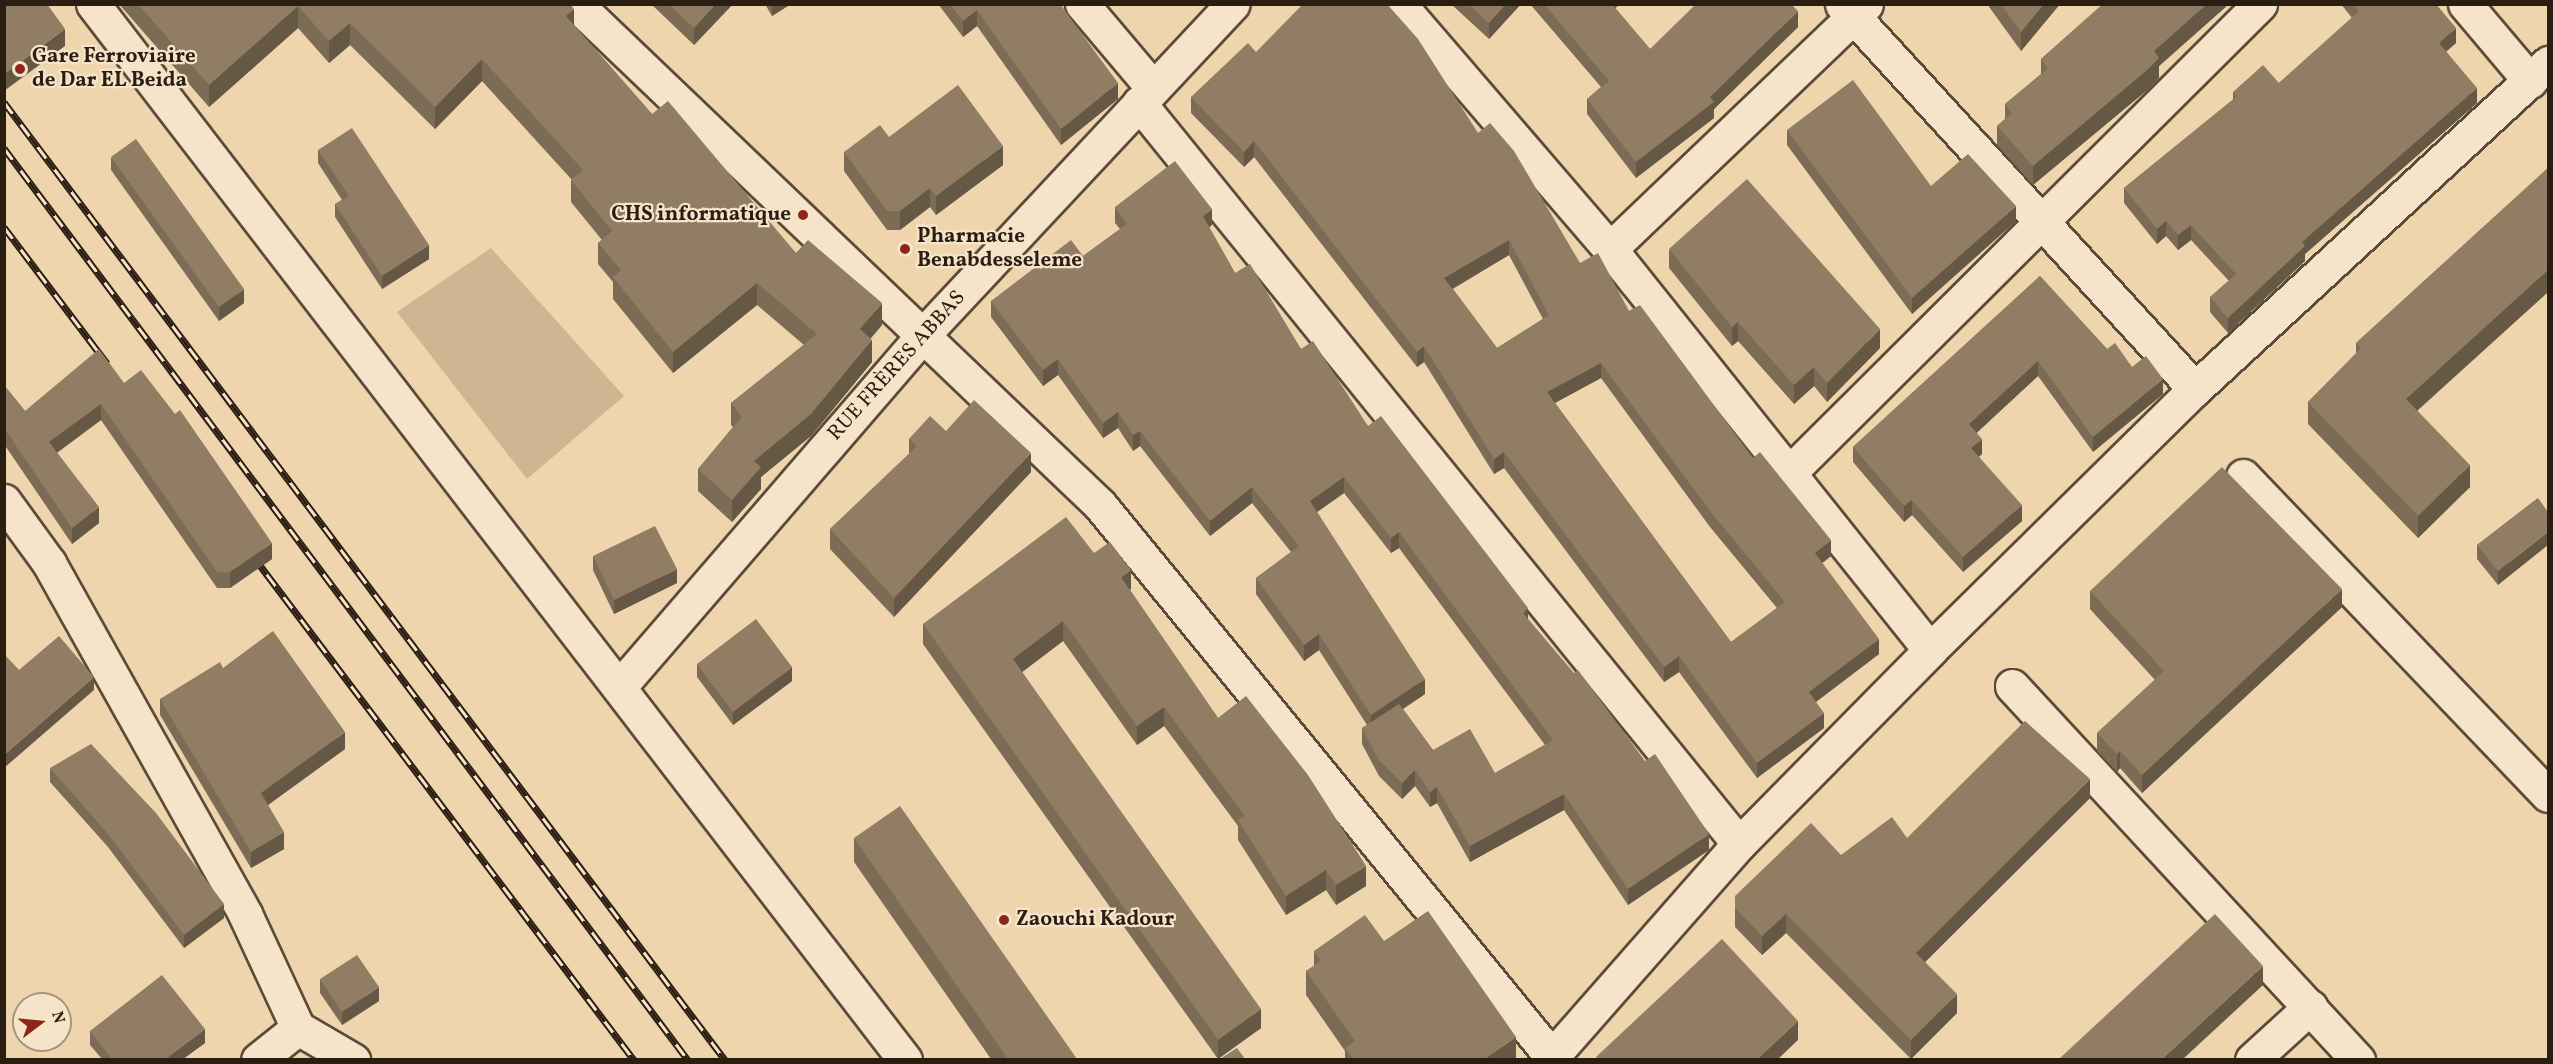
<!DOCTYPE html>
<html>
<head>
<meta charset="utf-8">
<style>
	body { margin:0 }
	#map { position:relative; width:2553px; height:1064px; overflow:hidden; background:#efd5ae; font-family:Vollkorn,serif }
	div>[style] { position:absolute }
	.green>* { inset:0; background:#ceb693 }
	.roads { filter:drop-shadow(2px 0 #5b4b38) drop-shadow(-2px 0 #5b4b38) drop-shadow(0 2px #5b4b38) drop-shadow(0 -2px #5b4b38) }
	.minor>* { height:33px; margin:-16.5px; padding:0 16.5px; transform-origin:16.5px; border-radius:16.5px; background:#f5e4ca }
	.rail>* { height:7px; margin-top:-3.5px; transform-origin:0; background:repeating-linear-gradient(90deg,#f5e4ca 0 14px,#2a1d11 0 28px); box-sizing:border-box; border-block:2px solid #2a1d11 }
	.wall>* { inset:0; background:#7c6c55 }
	.shaded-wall>* { inset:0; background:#655845 }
	.building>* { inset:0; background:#907d63 }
	.dots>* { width:16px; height:16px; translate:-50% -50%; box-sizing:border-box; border:3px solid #f5e4ca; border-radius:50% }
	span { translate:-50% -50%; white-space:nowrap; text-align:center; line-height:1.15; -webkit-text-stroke:4.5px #f5e4ca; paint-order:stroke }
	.poi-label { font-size:21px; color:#2a1d11; font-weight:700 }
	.left { translate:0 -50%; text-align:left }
	.right { translate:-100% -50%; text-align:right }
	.street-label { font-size:21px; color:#2a1d11 }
	.frame { position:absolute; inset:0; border:6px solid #2a1d11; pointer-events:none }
	.north { position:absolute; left:12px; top:992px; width:60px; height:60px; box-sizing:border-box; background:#f5e4ca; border:2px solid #a49480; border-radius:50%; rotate:74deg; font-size:16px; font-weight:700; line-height:24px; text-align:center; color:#2a1d11 }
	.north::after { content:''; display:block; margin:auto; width:21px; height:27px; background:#8f2418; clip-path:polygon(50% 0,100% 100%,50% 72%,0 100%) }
</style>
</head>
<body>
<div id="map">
	<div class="green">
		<div style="clip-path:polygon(491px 248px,624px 396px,527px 479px,397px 312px)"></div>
	</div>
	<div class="roads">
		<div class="minor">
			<div style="left:93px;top:4px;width:1332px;rotate:52.44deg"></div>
			<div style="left:576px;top:4px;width:725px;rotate:43.71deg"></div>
			<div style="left:1100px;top:505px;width:713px;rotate:50.69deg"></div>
			<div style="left:1082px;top:4px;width:110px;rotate:49.8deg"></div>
			<div style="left:1399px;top:4px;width:323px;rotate:49.3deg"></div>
			<div style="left:1610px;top:249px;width:513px;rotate:51.41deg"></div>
			<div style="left:1842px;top:4px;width:522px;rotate:47.48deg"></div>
			<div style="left:2465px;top:4px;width:101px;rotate:49.8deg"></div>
			<div style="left:1139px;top:103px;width:953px;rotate:51deg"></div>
			<div style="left:1610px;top:249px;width:354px;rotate:-43.7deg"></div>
			<div style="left:1789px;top:473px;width:665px;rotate:-44.88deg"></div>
			<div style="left:2243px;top:476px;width:441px;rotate:46.3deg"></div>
			<div style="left:4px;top:501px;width:77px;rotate:54deg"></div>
			<div style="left:49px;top:563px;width:402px;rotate:60.8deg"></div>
			<div style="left:245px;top:914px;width:126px;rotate:65.1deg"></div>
			<div style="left:298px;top:1028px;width:64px;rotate:30.2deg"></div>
			<div style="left:621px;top:685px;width:459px;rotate:-49.2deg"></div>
			<div style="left:921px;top:337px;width:456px;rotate:-46.9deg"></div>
			<div style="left:2012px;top:686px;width:510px;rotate:47.23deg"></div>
			<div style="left:258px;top:1060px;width:51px;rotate:-38.7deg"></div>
			<div style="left:1549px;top:1060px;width:288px;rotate:-48.7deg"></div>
			<div style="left:1739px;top:844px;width:272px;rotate:-45.4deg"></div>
			<div style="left:1930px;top:650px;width:372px;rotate:-44.6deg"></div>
			<div style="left:2195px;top:389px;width:481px;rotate:-42.7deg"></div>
			<div style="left:2252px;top:1060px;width:79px;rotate:-42.4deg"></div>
		</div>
	</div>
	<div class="rail">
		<div style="left:4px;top:102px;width:1199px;rotate:53.03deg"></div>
		<div style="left:4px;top:148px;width:1140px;rotate:53.13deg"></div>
		<div style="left:4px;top:227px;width:171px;rotate:52.9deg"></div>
		<div style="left:250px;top:552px;width:637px;rotate:52.91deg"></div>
	</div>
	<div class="wall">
		<div style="clip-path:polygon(119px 4px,570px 4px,574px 25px,652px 114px,796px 253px,882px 325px,870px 339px,872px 362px,811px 436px,761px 477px,761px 489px,732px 522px,698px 491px,698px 469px,733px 427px,731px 425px,731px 403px,804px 345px,757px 305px,673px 373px,613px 299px,613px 282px,598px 264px,598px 243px,602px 240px,571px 202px,571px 180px,572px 180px,482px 81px,435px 129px,350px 45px,329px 63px,298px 28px,209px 107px)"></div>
		<div style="clip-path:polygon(651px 4px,733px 4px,694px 45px)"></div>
		<div style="clip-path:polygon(765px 4px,791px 4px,772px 16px)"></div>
		<div style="clip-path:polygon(938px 4px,1060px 4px,1118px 99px,1061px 145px,977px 26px,963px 37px)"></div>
		<div style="clip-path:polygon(1451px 4px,1521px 4px,1489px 39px)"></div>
		<div style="clip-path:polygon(1530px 4px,1620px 4px,1615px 8px,1650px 49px,1798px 27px,1714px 109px,1714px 118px,1636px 178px,1587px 114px,1587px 99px,1601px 87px)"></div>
		<div style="clip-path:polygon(1987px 4px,2060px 4px,2021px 51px)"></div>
		<div style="clip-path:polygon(2103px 4px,2229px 4px,2159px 66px,2159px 78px,2146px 91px,2033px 185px,1997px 145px,1997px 126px,2005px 119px,2005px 104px,2041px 74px,2041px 59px)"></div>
		<div style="clip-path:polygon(2341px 4px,2436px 4px,2456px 43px,2446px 51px,2477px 103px,2305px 254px,2305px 261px,2228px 333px,2210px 312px,2210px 297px,2229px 281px,2191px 240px,2178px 250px,2166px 236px,2157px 244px,2124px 203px,2124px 188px,2233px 100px,2233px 92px,2279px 83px,2352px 18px)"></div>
		<div style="clip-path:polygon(evenodd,1256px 52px,1478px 133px,1580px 263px,1629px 311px,1753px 458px,1831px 556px,1822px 563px,1879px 654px,1816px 702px,1824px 728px,1757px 778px,1679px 672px,1664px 682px,1504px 468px,1494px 474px,1424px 362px,1417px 367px,1254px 157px,1244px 167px,1191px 113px,1191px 97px,1256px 52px,1509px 255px,1543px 319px,1497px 348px,1453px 289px,1509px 255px,1256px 52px,1601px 378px,1710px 527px,1777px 608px,1731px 642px,1555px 403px,1601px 378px)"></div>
		<div style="clip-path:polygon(1787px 130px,2016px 221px,1912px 314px,1787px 145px)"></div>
		<div style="clip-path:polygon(889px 137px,1003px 165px,936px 215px,930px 207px,900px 230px,887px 230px,844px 171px,844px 152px)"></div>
		<div style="clip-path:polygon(318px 150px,429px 259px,382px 289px,335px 217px,335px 204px,342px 200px,318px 163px)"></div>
		<div style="clip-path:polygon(111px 157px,244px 303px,219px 321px,111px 170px)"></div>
		<div style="clip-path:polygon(2548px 168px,2548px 292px,2417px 410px,2470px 487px,2418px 538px,2308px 424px,2308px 402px,2356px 354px,2356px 343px)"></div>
		<div style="clip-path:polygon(evenodd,1115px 207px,1212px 225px,1209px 227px,1235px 273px,1368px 426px,1528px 619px,1709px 850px,1628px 905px,1564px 810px,1470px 862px,1437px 803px,1430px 807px,1415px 786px,1402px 799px,1379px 776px,1362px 744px,1362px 728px,1367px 725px,1319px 650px,1304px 661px,1256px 594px,1256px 578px,1291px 552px,1252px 503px,1210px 536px,1140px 446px,1133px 451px,1118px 428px,1103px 438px,1058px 375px,1043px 386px,991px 317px,991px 301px,1083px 256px,1120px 229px,1115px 223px,1115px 207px,1344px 493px,1391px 553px,1399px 548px,1545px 745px,1495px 773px,1433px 750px,1403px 709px,1425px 694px,1317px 512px,1344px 493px)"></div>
		<div style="clip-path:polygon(1669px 249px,1880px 348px,1827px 402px,1814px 386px,1794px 404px,1738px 341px,1732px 346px,1669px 268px)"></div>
		<div style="clip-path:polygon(2040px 276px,2107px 349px,2132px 367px,2163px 394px,2093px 452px,2038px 376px,1976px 433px,1982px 454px,1979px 457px,2022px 521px,1963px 572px,1912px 515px,1904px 522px,1853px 462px,1853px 447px)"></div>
		<div style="clip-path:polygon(124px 383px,272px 559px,230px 588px,217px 588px,101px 420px,57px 453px,99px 523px,72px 544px,4px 444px,4px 385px,25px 411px)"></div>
		<div style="clip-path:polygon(946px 431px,1031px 472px,894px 617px,830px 549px,830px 529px,909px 454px,909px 439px)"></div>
		<div style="clip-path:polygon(2538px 498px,2498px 585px,2477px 559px,2477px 545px)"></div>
		<div style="clip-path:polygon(1094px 553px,1131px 589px,1130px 590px,1218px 718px,1366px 886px,1336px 905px,1326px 890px,1286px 915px,1238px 840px,1238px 826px,1164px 726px,1137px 745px,1063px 641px,1022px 672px,1261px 1028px,1218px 1059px,923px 644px,923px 624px)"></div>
		<div style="clip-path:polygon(593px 556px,677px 583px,614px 614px,593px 570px)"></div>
		<div style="clip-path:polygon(2090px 591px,2342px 607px,2142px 793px,2120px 768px,2117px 772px,2097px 751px,2097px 733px,2155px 680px,2090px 609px)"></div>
		<div style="clip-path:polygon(697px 664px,792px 681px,733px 725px,697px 677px)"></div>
		<div style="clip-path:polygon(223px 668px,345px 749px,268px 805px,284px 849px,251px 868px,160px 715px,160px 699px)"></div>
		<div style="clip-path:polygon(50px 768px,224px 918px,184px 948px,108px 847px,50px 782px)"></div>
		<div style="clip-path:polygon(2090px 798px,1925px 962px,1957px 1013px,1911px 1059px,1786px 933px,1762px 955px,1735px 927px,1735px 896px,1841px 855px,1907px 838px)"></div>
		<div style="clip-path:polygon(854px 838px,1077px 1059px,991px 1059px,854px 862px)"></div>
		<div style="clip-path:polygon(1384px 941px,1516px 1059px,1345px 1059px,1345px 1051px,1306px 995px,1306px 971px,1314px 966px,1314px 951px)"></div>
		<div style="clip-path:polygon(320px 979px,379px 1001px,342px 1025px,320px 993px)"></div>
		<div style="clip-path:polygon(90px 1031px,205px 1043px,183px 1059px,102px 1059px,90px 1045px)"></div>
	</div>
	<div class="shaded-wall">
		<div style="clip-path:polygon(716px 4px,733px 4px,694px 45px,694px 28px)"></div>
		<div style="clip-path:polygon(772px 4px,791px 4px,772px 16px)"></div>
		<div style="clip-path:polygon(1506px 4px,1521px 4px,1489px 39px,1489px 23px)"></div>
		<div style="clip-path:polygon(1607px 4px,1620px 4px,1607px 15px)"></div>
		<div style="clip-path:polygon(2044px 4px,2060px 4px,2021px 51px,2021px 32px)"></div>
		<div style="clip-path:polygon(2207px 4px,2229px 4px,2159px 66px,2159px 78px,2146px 91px,2033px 185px,2033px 166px,2154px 51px)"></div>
		<div style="clip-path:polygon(298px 6px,298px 28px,209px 107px,209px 85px)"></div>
		<div style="clip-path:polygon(574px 9px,574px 30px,566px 16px)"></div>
		<div style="clip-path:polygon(977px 10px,977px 26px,963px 37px,963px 21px)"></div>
		<div style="clip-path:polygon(1798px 11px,1798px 27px,1714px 109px,1714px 118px,1636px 178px,1636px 162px,1710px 97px)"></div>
		<div style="clip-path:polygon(350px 23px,350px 45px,329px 63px,329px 41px)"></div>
		<div style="clip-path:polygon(2456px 28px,2456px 43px,2439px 58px,2439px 43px)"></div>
		<div style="clip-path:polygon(65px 29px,65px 46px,4px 91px,4px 74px)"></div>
		<div style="clip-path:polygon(482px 59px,482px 81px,435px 129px,435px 107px)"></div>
		<div style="clip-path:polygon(1118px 83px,1118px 99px,1061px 145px,1061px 129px)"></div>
		<div style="clip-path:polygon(2477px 88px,2477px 103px,2305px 254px,2305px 261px,2228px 333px,2228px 318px,2302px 242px)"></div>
		<div style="clip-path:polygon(1254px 141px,1254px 157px,1244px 167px,1244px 152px)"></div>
		<div style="clip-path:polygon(1003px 146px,1003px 165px,936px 215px,936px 196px)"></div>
		<div style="clip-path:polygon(930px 188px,930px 207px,900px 230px,900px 211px)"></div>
		<div style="clip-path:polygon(2016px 206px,2016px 221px,1912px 314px,1912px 298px)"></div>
		<div style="clip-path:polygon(1212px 209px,1212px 225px,1203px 232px,1203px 216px)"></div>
		<div style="clip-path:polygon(2166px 221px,2166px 236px,2157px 244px,2157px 229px)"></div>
		<div style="clip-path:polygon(2191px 225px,2191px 240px,2178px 250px,2178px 235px)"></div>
		<div style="clip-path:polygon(1509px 240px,1509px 255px,1444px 293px,1444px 278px)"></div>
		<div style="clip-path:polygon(429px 245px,429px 259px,382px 289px,382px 276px)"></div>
		<div style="clip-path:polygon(2548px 270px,2548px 292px,2406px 421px,2406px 399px)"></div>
		<div style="clip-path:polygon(757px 283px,757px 305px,673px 373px,673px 352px)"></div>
		<div style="clip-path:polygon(244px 289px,244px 303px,219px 321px,219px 307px)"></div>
		<div style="clip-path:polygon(882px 303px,882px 325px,860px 351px,860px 329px)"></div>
		<div style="clip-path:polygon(1738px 322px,1738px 341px,1732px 346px,1732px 327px)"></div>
		<div style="clip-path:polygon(1880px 329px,1880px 348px,1827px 402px,1827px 383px)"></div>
		<div style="clip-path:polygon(872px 340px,872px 362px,811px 436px,761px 477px,761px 489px,732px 522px,732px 500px,754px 461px)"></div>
		<div style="clip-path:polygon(1424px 346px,1424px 362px,1417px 367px,1417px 352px)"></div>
		<div style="clip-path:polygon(1058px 359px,1058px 375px,1043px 386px,1043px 370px)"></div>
		<div style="clip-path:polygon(2038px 361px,2038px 376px,1969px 440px,1969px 424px)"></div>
		<div style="clip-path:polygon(1601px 363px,1601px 378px,1547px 407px,1547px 392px)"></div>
		<div style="clip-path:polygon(1814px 367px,1814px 386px,1794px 404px,1794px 385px)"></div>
		<div style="clip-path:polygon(2163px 379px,2163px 394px,2093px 452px,2093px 437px)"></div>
		<div style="clip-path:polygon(101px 404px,101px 420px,49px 458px,49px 442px)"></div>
		<div style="clip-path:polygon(1118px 412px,1118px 428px,1103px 438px,1103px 423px)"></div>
		<div style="clip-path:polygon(1140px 431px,1140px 446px,1133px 451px,1133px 435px)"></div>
		<div style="clip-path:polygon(1982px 439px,1982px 454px,1971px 463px,1971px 448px)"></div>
		<div style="clip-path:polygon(1504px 452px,1504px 468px,1494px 474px,1494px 459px)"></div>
		<div style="clip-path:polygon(1031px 453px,1031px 472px,894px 617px,894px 598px)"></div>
		<div style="clip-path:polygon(2470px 465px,2470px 487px,2418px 538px,2418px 516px)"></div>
		<div style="clip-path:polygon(1344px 477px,1344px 493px,1310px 517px,1310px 501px)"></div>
		<div style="clip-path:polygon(1252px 487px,1252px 503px,1210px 536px,1210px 521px)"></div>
		<div style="clip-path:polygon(1912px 500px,1912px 515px,1904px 522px,1904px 506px)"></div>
		<div style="clip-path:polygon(2022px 505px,2022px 521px,1963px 572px,1963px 557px)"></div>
		<div style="clip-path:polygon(99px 507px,99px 523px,72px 544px,72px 528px)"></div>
		<div style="clip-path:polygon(1399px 532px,1399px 548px,1391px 553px,1391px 538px)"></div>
		<div style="clip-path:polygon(2548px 532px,2548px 545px,2498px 585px,2498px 571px)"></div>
		<div style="clip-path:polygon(1831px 540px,1831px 556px,1815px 569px,1815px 553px)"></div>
		<div style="clip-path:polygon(272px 543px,272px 559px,230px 588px,230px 572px)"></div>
		<div style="clip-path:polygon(677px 569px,677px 583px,614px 614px,614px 600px)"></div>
		<div style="clip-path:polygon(1131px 570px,1131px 589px,1121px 597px,1121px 577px)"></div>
		<div style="clip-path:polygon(2342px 589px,2342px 607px,2142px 793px,2142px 775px)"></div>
		<div style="clip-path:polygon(1528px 608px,1528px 624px,1523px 613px)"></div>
		<div style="clip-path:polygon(1063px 621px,1063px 641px,1013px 679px,1013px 659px)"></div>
		<div style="clip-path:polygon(1319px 634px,1319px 650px,1304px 661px,1304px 645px)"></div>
		<div style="clip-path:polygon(1879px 639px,1879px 654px,1809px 707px,1809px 692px)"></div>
		<div style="clip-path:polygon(1679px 656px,1679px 672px,1664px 682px,1664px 667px)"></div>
		<div style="clip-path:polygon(792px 667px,792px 681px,733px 725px,733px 712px)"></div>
		<div style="clip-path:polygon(94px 677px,94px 690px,4px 768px,4px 755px)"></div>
		<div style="clip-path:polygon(1425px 679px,1425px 694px,1371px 730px,1371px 715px)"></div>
		<div style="clip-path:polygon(1164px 707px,1164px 726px,1137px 745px,1137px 726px)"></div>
		<div style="clip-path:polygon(1824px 713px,1824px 728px,1757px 778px,1757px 763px)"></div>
		<div style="clip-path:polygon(345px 732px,345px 749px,261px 810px,261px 793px)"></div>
		<div style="clip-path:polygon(2120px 751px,2120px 768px,2117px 772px,2117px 754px)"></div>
		<div style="clip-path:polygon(1415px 770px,1415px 786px,1402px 799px,1402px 783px)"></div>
		<div style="clip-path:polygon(2090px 779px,2090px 798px,1916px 971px,1916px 953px)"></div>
		<div style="clip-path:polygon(1437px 787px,1437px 803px,1430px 807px,1430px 792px)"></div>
		<div style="clip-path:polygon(1564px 794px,1564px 810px,1470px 862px,1470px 846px)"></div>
		<div style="clip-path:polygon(284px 832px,284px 849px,251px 868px,251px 852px)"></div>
		<div style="clip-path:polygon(1709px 834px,1709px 850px,1628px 905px,1628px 889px)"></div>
		<div style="clip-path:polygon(1366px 866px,1366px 886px,1336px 905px,1336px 885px)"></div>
		<div style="clip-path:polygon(1326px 870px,1326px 890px,1286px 915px,1286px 896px)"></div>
		<div style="clip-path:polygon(224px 904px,224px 918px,184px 948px,184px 935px)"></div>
		<div style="clip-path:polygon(1786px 914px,1786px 933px,1762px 955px,1762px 936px)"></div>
		<div style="clip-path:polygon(2263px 966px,2263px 985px,2183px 1059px,2162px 1059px)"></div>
		<div style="clip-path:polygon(379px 987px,379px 1001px,342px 1025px,342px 1012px)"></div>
		<div style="clip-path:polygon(1957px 994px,1957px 1013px,1911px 1059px,1911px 1040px)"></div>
		<div style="clip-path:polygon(1261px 1009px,1261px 1028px,1218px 1059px,1218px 1040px)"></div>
		<div style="clip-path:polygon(1798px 1021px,1798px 1040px,1778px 1059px,1757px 1059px)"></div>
		<div style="clip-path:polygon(205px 1029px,205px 1043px,183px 1059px,166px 1059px)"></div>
		<div style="clip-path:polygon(1516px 1037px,1516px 1059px,1485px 1059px)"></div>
	</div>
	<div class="building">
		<div style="clip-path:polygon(4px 4px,47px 4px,65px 29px,4px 74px)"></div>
		<div style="clip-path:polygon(138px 4px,570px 4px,574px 9px,566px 16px,652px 114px,668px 101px,796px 253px,808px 240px,882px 303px,860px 329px,872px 340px,811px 414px,754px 461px,761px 467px,732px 500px,698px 469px,742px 417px,731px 403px,817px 334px,757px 283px,673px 352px,613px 277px,621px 270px,598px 243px,612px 231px,571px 180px,583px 170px,482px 59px,435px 107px,350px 23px,329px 41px,298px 6px,209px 85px)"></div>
		<div style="clip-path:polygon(669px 4px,716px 4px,694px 28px)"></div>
		<div style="clip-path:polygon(950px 4px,1060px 4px,1118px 83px,1061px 129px,977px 10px,963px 21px)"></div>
		<div style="clip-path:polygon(evenodd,1303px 4px,1387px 4px,1418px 39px,1478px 133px,1490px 123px,1514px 151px,1580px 263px,1598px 253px,1629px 311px,1640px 305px,1753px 458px,1760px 452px,1831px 540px,1815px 553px,1879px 639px,1809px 692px,1824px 713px,1757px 763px,1679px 656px,1664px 667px,1504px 452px,1494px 459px,1424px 346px,1417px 352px,1254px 141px,1244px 152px,1191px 97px,1248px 43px,1256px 52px,1303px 4px,1509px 240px,1549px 315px,1497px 348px,1444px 278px,1509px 240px,1303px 4px,1601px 363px,1710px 511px,1785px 602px,1731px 642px,1547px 392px,1601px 363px)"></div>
		<div style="clip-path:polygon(1468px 4px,1506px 4px,1489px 23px)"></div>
		<div style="clip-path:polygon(1544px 4px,1612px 4px,1650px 49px,1696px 4px,1791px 4px,1798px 11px,1710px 97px,1714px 102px,1636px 162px,1587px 99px,1609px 81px)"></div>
		<div style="clip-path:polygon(2001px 4px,2044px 4px,2021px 32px)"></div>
		<div style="clip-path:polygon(2103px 4px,2207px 4px,2154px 51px,2159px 58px,2146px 71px,2033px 166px,1997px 126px,2012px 113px,2005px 104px,2048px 69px,2041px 59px)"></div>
		<div style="clip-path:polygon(2354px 4px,2436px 4px,2456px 28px,2439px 43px,2477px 88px,2302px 242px,2305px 246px,2228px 318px,2210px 297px,2236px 274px,2191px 225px,2178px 235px,2166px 221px,2157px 229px,2124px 188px,2237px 96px,2233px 92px,2263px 65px,2279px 83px,2359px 11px)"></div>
		<div style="clip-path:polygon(1853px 80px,1931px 186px,1968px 154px,2016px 206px,1912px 298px,1787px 130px)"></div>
		<div style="clip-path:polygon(958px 85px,1003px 146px,936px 196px,930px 188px,900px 211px,887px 211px,844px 152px,880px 125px,889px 137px)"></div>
		<div style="clip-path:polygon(352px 128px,429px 245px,382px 276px,335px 204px,349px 196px,318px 150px)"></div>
		<div style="clip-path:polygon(136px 139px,244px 289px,219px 307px,111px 157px)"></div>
		<div style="clip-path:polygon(1175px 161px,1212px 209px,1203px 216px,1235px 273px,1250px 264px,1301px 349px,1313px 341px,1368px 426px,1381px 416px,1528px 608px,1523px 613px,1574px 673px,1578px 670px,1645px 761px,1655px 754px,1709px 834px,1628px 889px,1564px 794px,1470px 846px,1437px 787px,1430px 792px,1415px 770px,1402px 783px,1379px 760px,1362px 728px,1399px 704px,1433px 750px,1470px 729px,1495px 773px,1553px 740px,1399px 532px,1391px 538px,1344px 477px,1310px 501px,1425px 679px,1371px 715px,1319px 634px,1304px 645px,1256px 578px,1299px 546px,1252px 487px,1210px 521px,1140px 431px,1133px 435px,1118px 412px,1103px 423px,1058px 359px,1043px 370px,991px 301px,1071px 240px,1083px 256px,1127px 224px,1115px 207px)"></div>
		<div style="clip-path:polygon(2548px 168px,2548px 270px,2406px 399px,2470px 465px,2418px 516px,2308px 402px,2361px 348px,2356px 343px)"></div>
		<div style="clip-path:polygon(1747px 179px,1880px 329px,1827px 383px,1814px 367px,1794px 385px,1738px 322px,1732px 327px,1669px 249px)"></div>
		<div style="clip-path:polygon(2040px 276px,2107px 349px,2115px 343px,2132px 367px,2146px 356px,2163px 379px,2093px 437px,2038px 361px,1969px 424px,1982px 439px,1971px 448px,2022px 505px,1963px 557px,1912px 500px,1904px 506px,1853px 447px)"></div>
		<div style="clip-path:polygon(99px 349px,124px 383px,141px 370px,175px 414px,180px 410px,272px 543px,230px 572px,217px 572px,101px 404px,49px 442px,99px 507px,72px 528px,4px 428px,4px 385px,25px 411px)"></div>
		<div style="clip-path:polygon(974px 400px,1031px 453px,894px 598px,830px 529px,917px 446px,909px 439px,930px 416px,946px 431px)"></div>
		<div style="clip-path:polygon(2222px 467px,2342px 589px,2142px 775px,2120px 751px,2117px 754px,2097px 733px,2164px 671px,2090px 591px)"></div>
		<div style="clip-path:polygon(2538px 498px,2548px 512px,2548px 532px,2498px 571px,2477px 545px)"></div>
		<div style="clip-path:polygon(1066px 517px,1094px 553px,1110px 542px,1131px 570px,1121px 577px,1218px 718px,1246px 696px,1308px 775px,1366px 866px,1336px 885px,1326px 870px,1286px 896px,1238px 820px,1245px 816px,1164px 707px,1137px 726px,1063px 621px,1013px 659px,1261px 1009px,1218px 1040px,923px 624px)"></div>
		<div style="clip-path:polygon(655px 526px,677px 569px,614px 600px,593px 556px)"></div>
		<div style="clip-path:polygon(756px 619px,792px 667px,733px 712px,697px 664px)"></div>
		<div style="clip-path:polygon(273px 631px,345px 732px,261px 793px,284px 832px,251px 852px,160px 699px,220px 662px,223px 668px)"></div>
		<div style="clip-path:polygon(59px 636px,94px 677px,4px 755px,4px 654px,19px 670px)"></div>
		<div style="clip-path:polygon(2025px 721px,2090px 779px,1916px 953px,1957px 994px,1911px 1040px,1786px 914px,1762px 936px,1735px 908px,1735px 896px,1811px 823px,1841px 855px,1892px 817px,1907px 838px)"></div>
		<div style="clip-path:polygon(91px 744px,156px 813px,224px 904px,184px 935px,108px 834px,50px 768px)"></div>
		<div style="clip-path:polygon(900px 806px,1077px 1059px,1008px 1059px,854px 838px)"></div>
		<div style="clip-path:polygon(1428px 911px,1516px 1037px,1485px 1059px,1353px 1059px,1345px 1048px,1355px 1041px,1306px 971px,1321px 961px,1314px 951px,1365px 915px,1384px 941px)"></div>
		<div style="clip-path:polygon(2215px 914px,2263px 966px,2162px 1059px,2059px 1059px)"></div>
		<div style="clip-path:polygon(1722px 939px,1798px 1021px,1757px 1059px,1598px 1059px,1596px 1057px)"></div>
		<div style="clip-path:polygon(357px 955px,379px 987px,342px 1012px,320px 979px)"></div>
		<div style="clip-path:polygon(162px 975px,205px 1029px,166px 1059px,112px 1059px,90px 1031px)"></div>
		<div style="clip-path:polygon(1237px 1048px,1245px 1059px,1220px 1059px)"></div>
	</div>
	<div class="dots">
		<div style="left:20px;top:69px;background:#8f2418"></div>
		<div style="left:803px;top:215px;background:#8f2418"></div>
		<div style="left:905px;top:249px;background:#8f2418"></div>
		<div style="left:1004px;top:920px;background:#8f2418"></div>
	</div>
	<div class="poi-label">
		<span class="left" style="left:32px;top:69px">Gare Ferroviaire<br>de Dar EL Beida</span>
		<span class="right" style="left:791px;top:215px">CHS informatique</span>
		<span class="left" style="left:917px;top:249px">Pharmacie<br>Benabdesseleme</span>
		<span class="left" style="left:1016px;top:920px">Zaouchi Kadour</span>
	</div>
	<div class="street-label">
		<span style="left:897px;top:366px;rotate:-48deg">RUE FRÈRES ABBAS</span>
	</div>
	<div class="frame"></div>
	<div class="north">N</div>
</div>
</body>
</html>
